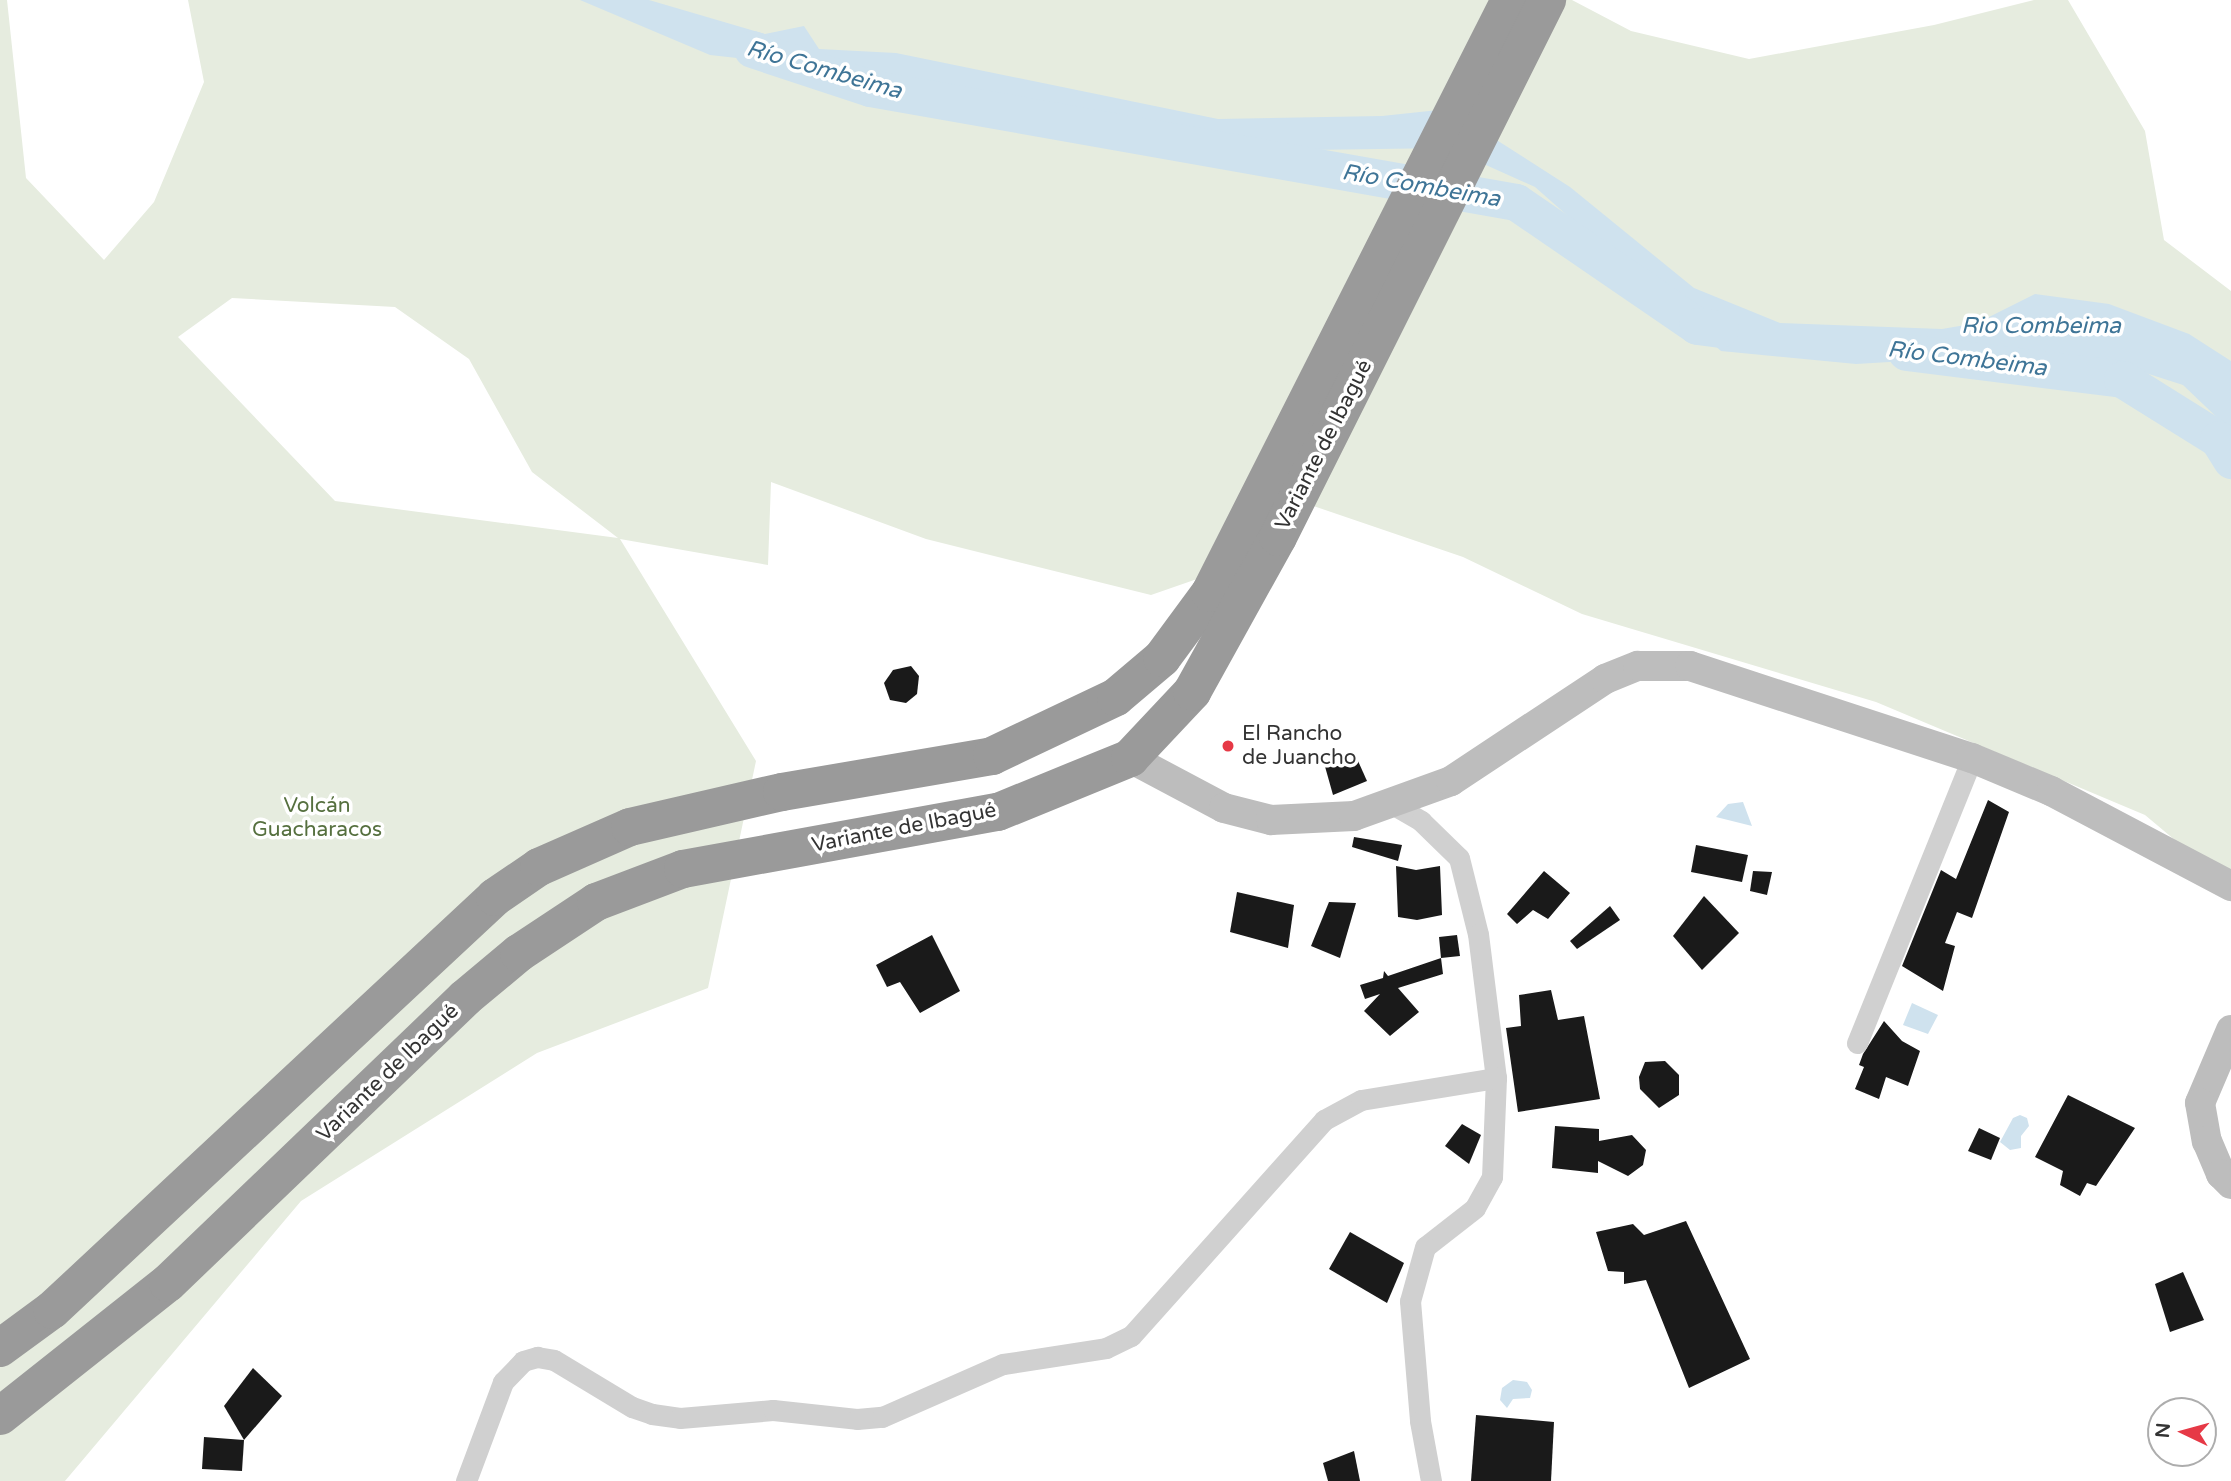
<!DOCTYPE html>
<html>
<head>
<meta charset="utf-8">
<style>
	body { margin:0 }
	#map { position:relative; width:2231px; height:1481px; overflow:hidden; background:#fff; font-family:"Varela Round",sans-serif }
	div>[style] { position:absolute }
	.green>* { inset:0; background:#e6ecdf }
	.water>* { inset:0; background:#cfe2ee }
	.river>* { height:37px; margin:-18.5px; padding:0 18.5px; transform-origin:18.5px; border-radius:18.5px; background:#cfe2ee }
	.building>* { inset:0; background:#1a1a1a }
	.street>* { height:21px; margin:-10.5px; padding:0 10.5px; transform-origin:10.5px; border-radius:10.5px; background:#d0d0d0 }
	.secondary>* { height:30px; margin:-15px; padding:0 15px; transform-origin:15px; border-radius:15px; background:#bdbdbd }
	.highway>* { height:38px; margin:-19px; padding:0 19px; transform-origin:19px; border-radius:19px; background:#9a9a9a }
	.dots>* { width:19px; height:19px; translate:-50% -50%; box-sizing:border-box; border:4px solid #fff; border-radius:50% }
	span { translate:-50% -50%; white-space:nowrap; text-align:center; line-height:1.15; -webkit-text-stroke:7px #fff; paint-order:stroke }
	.street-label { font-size:21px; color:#333 }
	.poi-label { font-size:21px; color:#333 }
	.left { translate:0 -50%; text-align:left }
	.park-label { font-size:21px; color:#56703f }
	.water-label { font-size:23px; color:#3f7597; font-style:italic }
	.north { position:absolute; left:2147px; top:1397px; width:70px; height:70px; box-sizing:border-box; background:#fff; border:2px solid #adadad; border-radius:50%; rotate:275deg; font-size:19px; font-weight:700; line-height:28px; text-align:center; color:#333 }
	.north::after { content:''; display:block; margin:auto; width:24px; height:32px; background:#e63946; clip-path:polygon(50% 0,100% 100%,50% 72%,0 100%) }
</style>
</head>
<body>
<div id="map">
	<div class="green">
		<div style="clip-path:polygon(evenodd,0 0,7px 0,26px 178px,104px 260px,154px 202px,204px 82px,188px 0,1572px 0,1631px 31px,1749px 59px,1934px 25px,2034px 0,2068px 0,2145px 131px,2164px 240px,2231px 291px,2231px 887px,2145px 815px,1876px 702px,1582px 614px,1463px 557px,1290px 498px,1246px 562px,1151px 595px,926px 539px,771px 482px,768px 565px,620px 539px,756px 761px,708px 988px,537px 1053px,301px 1201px,65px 1481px,0 1481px,0 0,232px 298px,395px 307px,469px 359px,532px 472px,618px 538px,335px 501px,178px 337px,232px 298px)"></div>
	</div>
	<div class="water">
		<div style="clip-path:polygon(580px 0,649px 0,765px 34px,804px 26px,819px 49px,896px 53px,1218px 119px,1382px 116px,1448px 109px,1570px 187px,1694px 288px,1780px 323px,1942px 329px,1977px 323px,2035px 294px,2109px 304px,2189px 334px,2231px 361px,2231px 447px,2227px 427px,2183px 385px,2102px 359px,2007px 355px,1856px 364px,1721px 351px,1535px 187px,1448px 148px,1308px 150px,1152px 127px,856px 71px,710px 55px)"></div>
		<div style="clip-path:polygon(1743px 802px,1752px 826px,1716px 817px,1728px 804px)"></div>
		<div style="clip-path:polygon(1912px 1003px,1938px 1015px,1928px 1034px,1903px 1025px)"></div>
		<div style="clip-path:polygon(2020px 1115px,2027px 1118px,2029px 1126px,2021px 1136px,2021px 1148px,2010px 1150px,2000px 1142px,2013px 1118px)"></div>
		<div style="clip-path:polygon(1513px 1380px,1527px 1382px,1532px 1390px,1530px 1398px,1513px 1399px,1507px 1408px,1500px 1400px,1502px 1388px)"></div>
	</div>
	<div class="river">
		<div style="left:752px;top:49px;width:124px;rotate:18.3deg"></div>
		<div style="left:870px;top:88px;width:656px;rotate:10.01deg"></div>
		<div style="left:1516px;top:202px;width:219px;rotate:34.4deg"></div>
		<div style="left:1697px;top:326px;width:23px;rotate:7deg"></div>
		<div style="left:1906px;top:352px;width:218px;rotate:7.1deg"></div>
		<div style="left:2122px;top:379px;width:113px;rotate:32deg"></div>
		<div style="left:2218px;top:439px;width:25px;rotate:58deg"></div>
	</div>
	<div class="building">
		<div style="clip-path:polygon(911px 666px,919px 676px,917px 694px,906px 703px,890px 700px,884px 683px,893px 670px)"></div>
		<div style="clip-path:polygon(1354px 752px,1367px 781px,1333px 795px,1324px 763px)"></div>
		<div style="clip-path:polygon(1988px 800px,2009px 812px,1972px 918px,1957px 912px,1945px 943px,1955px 946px,1943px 991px,1902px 966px,1941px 870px,1956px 879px)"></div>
		<div style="clip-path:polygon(1354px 837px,1402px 845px,1398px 861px,1352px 847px)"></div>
		<div style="clip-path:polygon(1696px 845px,1748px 855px,1742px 882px,1691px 872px)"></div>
		<div style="clip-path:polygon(1396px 866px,1416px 870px,1440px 866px,1442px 915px,1417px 920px,1398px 917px)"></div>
		<div style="clip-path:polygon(1544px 871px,1570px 893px,1548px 919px,1533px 910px,1517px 924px,1507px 914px)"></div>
		<div style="clip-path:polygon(1753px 871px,1772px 872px,1767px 895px,1750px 891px)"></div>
		<div style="clip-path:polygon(1237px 892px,1294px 905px,1288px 948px,1230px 932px)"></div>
		<div style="clip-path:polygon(1704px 896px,1739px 933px,1702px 970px,1673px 936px)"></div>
		<div style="clip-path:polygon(1329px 902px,1356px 903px,1340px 958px,1311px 946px)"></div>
		<div style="clip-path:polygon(1610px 906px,1620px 920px,1577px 949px,1570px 941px)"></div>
		<div style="clip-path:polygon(932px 935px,960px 991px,920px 1013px,900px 982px,887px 987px,876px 965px)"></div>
		<div style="clip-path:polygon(1457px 935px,1460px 956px,1441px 958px,1439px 937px)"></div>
		<div style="clip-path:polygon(1441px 958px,1443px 974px,1398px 988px,1419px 1012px,1390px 1036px,1364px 1011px,1380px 994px,1365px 999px,1360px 985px,1383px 978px,1384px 971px,1388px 976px)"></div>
		<div style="clip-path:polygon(1551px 990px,1558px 1020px,1584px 1016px,1600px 1099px,1518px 1112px,1506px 1028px,1521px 1026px,1519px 995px)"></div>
		<div style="clip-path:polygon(1884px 1021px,1902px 1041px,1920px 1051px,1908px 1086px,1886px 1077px,1879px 1099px,1855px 1089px,1864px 1067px,1859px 1065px,1863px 1054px)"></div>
		<div style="clip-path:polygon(1665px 1061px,1679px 1075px,1679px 1095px,1659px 1108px,1640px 1089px,1639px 1077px,1645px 1062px)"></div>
		<div style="clip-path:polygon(2068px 1095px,2135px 1128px,2096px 1186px,2087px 1183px,2080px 1196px,2060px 1185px,2063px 1171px,2035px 1157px)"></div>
		<div style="clip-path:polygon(1462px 1124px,1481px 1135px,1469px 1164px,1445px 1146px)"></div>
		<div style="clip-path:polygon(1555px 1126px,1599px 1129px,1599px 1141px,1632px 1135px,1646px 1150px,1643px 1165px,1628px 1176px,1598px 1161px,1598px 1173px,1552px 1168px)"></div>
		<div style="clip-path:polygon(1979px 1128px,2000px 1138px,1991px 1160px,1968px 1151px)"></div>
		<div style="clip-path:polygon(1686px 1221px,1750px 1359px,1689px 1388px,1646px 1280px,1624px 1284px,1624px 1272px,1608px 1271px,1596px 1232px,1633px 1224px,1644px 1235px)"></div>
		<div style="clip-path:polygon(1350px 1232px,1404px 1263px,1387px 1303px,1329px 1269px)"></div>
		<div style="clip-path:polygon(2183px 1272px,2204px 1320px,2170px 1332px,2155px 1284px)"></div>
		<div style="clip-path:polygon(253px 1368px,282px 1396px,244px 1440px,224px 1406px)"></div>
		<div style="clip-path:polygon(1476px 1415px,1554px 1422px,1551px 1481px,1471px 1481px)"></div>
		<div style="clip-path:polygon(204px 1437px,244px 1440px,242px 1471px,202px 1469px)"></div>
		<div style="clip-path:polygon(1354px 1451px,1360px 1481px,1328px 1481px,1323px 1463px)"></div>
	</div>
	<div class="street">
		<div style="left:1392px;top:804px;width:34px;rotate:30deg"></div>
		<div style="left:1421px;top:821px;width:53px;rotate:44.2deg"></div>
		<div style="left:1459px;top:858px;width:78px;rotate:76deg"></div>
		<div style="left:1478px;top:934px;width:145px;rotate:82.9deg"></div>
		<div style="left:1496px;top:1078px;width:99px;rotate:92.3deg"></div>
		<div style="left:1492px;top:1177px;width:35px;rotate:119deg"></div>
		<div style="left:1475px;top:1208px;width:63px;rotate:142deg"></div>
		<div style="left:1425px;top:1247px;width:56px;rotate:105.5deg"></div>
		<div style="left:1410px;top:1301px;width:120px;rotate:85.2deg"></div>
		<div style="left:1420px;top:1421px;width:61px;rotate:79.6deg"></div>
		<div style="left:1857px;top:1043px;width:307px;rotate:-68deg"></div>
		<div style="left:466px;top:1481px;width:106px;rotate:-69.5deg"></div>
		<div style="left:503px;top:1382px;width:29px;rotate:-46deg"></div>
		<div style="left:523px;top:1361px;width:15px;rotate:-16deg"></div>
		<div style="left:537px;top:1357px;width:17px;rotate:10deg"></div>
		<div style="left:554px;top:1360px;width:91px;rotate:31.1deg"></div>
		<div style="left:632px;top:1407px;width:21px;rotate:19deg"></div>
		<div style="left:652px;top:1414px;width:28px;rotate:8deg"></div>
		<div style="left:680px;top:1418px;width:93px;rotate:-4.9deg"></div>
		<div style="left:773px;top:1410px;width:84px;rotate:6.1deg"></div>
		<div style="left:857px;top:1419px;width:25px;rotate:-5deg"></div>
		<div style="left:882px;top:1417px;width:132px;rotate:-23.7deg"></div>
		<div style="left:1003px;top:1364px;width:104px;rotate:-8.8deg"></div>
		<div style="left:1106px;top:1348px;width:28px;rotate:-26deg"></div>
		<div style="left:1131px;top:1336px;width:290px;rotate:-48.2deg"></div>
		<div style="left:1324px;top:1120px;width:42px;rotate:-28.4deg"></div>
		<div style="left:1361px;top:1100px;width:137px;rotate:-9.3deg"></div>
	</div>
	<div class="secondary">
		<div style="left:1130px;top:758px;width:106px;rotate:28deg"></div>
		<div style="left:1224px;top:808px;width:49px;rotate:14.3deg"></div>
		<div style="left:1271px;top:820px;width:83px;rotate:-2.8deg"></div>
		<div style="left:1354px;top:816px;width:103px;rotate:-19.8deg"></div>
		<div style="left:1451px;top:781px;width:185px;rotate:-33.5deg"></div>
		<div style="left:1605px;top:679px;width:35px;rotate:-22deg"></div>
		<div style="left:1638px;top:666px;width:52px"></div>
		<div style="left:1690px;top:666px;width:297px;rotate:18.1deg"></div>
		<div style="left:1972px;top:758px;width:86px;rotate:22.7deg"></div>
		<div style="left:2051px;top:791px;width:204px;rotate:27.8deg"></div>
		<div style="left:2231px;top:1030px;width:79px;rotate:113deg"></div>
		<div style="left:2200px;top:1103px;width:39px;rotate:80deg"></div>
		<div style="left:2207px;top:1141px;width:36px;rotate:67deg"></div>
		<div style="left:2221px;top:1174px;width:14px;rotate:45deg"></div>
	</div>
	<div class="highway">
		<div style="left:0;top:1348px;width:64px;rotate:-36.2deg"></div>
		<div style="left:52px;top:1310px;width:606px;rotate:-42.99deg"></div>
		<div style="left:495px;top:897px;width:53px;rotate:-34.3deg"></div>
		<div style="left:539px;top:867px;width:99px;rotate:-23.7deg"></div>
		<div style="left:630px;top:827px;width:156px;rotate:-13deg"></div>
		<div style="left:782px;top:792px;width:213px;rotate:-9.7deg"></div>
		<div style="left:992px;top:756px;width:137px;rotate:-25.4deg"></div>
		<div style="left:1116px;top:697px;width:60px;rotate:-40.3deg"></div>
		<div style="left:1162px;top:658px;width:81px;rotate:-53.6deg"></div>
		<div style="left:1210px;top:593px;width:665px;rotate:-63.17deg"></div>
		<div style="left:0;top:1416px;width:214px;rotate:-38.4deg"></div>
		<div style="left:168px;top:1283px;width:412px;rotate:-43.8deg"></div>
		<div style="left:465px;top:998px;width:70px;rotate:-39.8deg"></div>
		<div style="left:519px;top:953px;width:92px;rotate:-33.5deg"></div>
		<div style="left:596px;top:902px;width:93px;rotate:-20.8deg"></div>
		<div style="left:683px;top:869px;width:320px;rotate:-10.3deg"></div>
		<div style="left:998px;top:812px;width:143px;rotate:-22.2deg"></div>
		<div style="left:1130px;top:758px;width:91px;rotate:-46.8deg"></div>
		<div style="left:1192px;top:692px;width:177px;rotate:-61deg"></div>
		<div style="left:1278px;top:537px;width:601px;rotate:-63.39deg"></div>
	</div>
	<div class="dots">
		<div style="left:1228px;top:746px;background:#e63946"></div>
	</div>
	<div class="street-label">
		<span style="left:1324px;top:445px;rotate:-63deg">Variante de Ibagué</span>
		<span style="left:904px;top:828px;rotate:-11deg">Variante de Ibagué</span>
		<span style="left:388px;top:1073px;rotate:-44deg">Variante de Ibagué</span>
	</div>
	<div class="poi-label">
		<span class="left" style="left:1242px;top:746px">El Rancho<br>de Juancho</span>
	</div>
	<div class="park-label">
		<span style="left:317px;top:818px">Volcán<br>Guacharacos</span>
	</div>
	<div class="water-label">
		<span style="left:824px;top:70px;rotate:16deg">Río Combeima</span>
		<span style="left:1421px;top:186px;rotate:10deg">Río Combeima</span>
		<span style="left:2041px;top:326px">Rio Combeima</span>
		<span style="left:1967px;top:359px;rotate:7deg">Río Combeima</span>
	</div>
	<div class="north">N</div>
</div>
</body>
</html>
